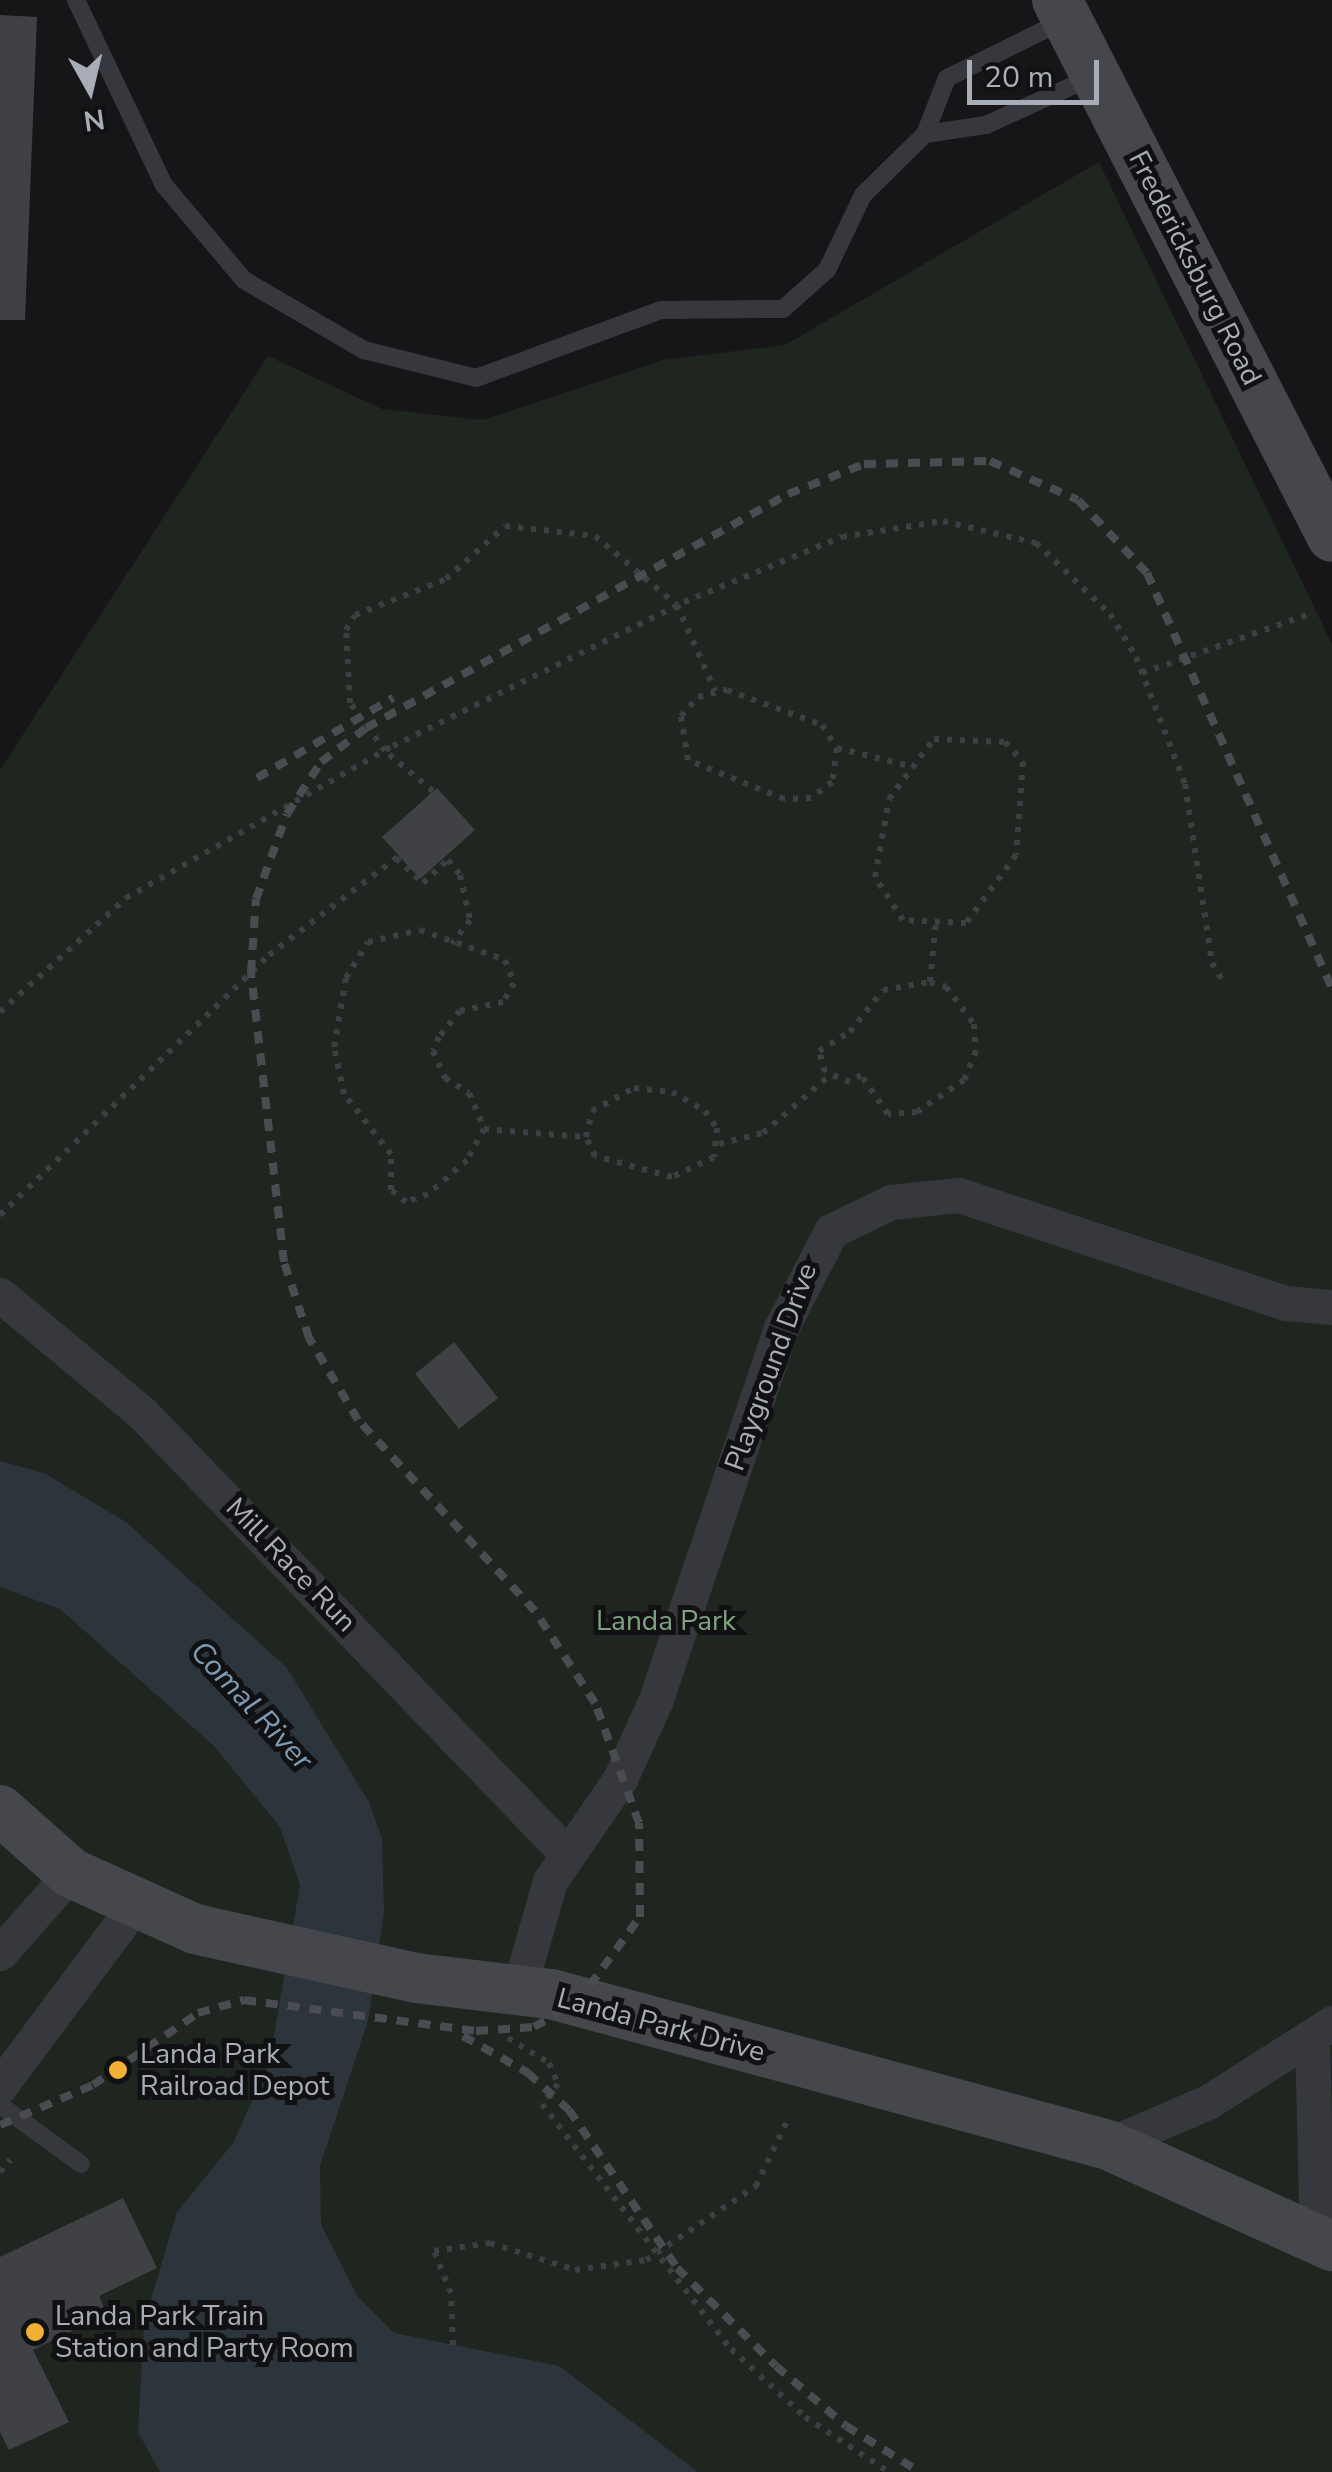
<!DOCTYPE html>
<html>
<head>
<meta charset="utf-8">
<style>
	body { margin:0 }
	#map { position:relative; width:1332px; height:2472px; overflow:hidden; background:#161618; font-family:"Nunito Sans",sans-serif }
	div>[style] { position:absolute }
	.green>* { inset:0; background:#1e261f }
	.water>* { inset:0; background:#2c353c }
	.building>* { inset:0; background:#404145 }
	.path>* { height:6px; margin-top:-3px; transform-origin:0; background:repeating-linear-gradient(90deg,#3d3f44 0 5px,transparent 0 13px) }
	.lane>* { height:18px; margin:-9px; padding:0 9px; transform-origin:9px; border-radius:9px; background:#37383d }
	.street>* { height:35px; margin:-17.5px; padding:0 17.5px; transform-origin:17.5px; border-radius:17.5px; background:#37383d }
	.secondary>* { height:50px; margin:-25px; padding:0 25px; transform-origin:25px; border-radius:25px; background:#45474d }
	.rail>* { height:8px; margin-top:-4px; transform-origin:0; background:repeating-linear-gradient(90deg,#4a4c52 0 12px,transparent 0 22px) }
	.dots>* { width:28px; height:28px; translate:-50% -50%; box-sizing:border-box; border:5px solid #111113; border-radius:50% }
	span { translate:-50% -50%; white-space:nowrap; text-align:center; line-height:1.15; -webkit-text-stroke:10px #111113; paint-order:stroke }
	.street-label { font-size:28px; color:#a8adb8 }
	.park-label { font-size:28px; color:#7fa381 }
	.poi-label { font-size:28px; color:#a8adb8 }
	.left { translate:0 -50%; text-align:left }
	.water-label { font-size:30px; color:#7f9bb3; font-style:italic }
	.north { position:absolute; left:40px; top:40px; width:100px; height:100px; -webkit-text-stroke:8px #111113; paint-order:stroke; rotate:172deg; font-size:28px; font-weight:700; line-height:40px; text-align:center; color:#a8adb8 }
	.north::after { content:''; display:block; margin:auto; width:35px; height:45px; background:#a8adb8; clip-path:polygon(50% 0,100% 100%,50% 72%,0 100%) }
	.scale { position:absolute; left:967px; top:60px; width:132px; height:45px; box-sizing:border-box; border:5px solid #a8adb8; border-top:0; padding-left:12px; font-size:30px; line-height:35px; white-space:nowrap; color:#a8adb8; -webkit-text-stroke:8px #111113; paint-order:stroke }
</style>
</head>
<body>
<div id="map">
	<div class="green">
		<div style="clip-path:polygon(1099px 162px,1332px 644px,1332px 2472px,0 2472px,0 770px,268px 356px,382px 409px,483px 420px,663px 360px,785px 345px)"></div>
	</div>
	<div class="water">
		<div style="clip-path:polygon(0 1461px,44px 1473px,126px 1522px,287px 1668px,369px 1802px,382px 1839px,384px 1911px,368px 2021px,320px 2166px,321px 2225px,358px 2297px,394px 2333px,559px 2366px,698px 2472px,160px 2472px,138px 2432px,144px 2323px,177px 2212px,233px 2143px,269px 2064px,300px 1885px,280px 1827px,214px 1746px,60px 1609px,0 1587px)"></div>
	</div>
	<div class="building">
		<div style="clip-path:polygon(0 15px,37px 17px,25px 320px,0 320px)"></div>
		<div style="clip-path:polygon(437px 788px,475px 830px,420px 879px,382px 837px)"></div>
		<div style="clip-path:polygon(454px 1342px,498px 1398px,459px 1429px,415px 1374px)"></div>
		<div style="clip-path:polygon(123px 2198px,157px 2268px,99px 2296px,107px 2314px,33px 2350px,69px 2422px,9px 2450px,0 2432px,0 2257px)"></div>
	</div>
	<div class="path">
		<div style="left:1142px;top:673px;width:180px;rotate:-19.4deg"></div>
		<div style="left:727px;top:690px;width:101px;rotate:20.2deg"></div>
		<div style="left:822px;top:725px;width:27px;rotate:57deg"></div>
		<div style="left:837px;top:748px;width:34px;rotate:98deg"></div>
		<div style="left:832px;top:782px;width:26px;rotate:143deg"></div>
		<div style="left:811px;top:798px;width:27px;rotate:178deg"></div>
		<div style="left:784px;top:799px;width:104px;rotate:-157.9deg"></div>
		<div style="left:688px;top:760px;width:45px;rotate:-99deg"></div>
		<div style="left:681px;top:716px;width:25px;rotate:-48deg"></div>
		<div style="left:698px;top:697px;width:30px;rotate:-14deg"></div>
		<div style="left:934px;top:739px;width:71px;rotate:2.4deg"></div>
		<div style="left:1005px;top:742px;width:27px;rotate:48deg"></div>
		<div style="left:1023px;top:762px;width:93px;rotate:94.3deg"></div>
		<div style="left:1016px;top:855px;width:84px;rotate:126.3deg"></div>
		<div style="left:966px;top:923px;width:63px;rotate:-177.3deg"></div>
		<div style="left:903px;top:920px;width:51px;rotate:-123.1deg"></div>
		<div style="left:875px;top:877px;width:79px;rotate:-79.8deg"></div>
		<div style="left:889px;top:799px;width:75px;rotate:-53.1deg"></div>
		<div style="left:837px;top:748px;width:75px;rotate:13.9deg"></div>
		<div style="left:433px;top:791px;width:62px;rotate:-140.2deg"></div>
		<div style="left:385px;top:751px;width:59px;rotate:-126.1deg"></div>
		<div style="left:350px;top:703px;width:73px;rotate:-93.1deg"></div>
		<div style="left:346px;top:630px;width:17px;rotate:-59deg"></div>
		<div style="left:355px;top:615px;width:98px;rotate:-21.6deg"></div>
		<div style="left:446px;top:579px;width:79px;rotate:-41.9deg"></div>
		<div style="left:505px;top:526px;width:91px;rotate:6.3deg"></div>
		<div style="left:595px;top:536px;width:107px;rotate:40.1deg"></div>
		<div style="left:677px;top:605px;width:94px;rotate:66.2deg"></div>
		<div style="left:396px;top:858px;width:37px;rotate:43deg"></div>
		<div style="left:423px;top:883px;width:34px;rotate:-43deg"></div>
		<div style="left:448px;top:860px;width:19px;rotate:51deg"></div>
		<div style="left:460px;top:875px;width:46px;rotate:77.5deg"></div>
		<div style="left:470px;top:920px;width:30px;rotate:127deg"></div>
		<div style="left:930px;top:982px;width:17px;rotate:17deg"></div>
		<div style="left:946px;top:987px;width:46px;rotate:52.9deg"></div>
		<div style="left:974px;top:1024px;width:27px;rotate:86deg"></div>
		<div style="left:976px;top:1051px;width:31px;rotate:112deg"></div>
		<div style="left:964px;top:1080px;width:57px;rotate:145.8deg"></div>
		<div style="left:917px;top:1112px;width:29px;rotate:176deg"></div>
		<div style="left:888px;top:1114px;width:47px;rotate:-124.7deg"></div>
		<div style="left:861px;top:1075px;width:13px;rotate:148deg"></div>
		<div style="left:850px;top:1082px;width:27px;rotate:-158deg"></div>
		<div style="left:825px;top:1072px;width:22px;rotate:-106deg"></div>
		<div style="left:819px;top:1051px;width:36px;rotate:-32deg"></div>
		<div style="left:850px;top:1032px;width:53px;rotate:-51.8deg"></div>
		<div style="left:883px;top:990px;width:48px;rotate:-9.7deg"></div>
		<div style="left:930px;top:982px;width:60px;rotate:-84.3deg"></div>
		<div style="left:0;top:1012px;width:170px;rotate:-42.1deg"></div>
		<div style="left:126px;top:898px;width:307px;rotate:-29.7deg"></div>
		<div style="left:393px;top:746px;width:325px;rotate:-26.3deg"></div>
		<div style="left:684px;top:602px;width:171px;rotate:-22.4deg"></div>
		<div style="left:842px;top:537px;width:102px;rotate:-9deg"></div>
		<div style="left:943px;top:521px;width:96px;rotate:13.3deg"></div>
		<div style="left:1036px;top:543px;width:103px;rotate:43.8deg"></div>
		<div style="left:1110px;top:614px;width:50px;rotate:58.8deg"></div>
		<div style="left:1136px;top:657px;width:136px;rotate:68.9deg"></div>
		<div style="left:1185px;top:784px;width:181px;rotate:81.4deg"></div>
		<div style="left:1212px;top:963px;width:26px;rotate:59deg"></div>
		<div style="left:634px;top:1088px;width:38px;rotate:6deg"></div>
		<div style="left:672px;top:1092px;width:38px;rotate:30deg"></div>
		<div style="left:705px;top:1111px;width:21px;rotate:55deg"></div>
		<div style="left:717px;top:1128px;width:29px;rotate:96deg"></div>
		<div style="left:714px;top:1157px;width:47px;rotate:154.5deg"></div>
		<div style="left:672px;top:1177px;width:80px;rotate:-164.7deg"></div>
		<div style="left:595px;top:1156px;width:21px;rotate:-115deg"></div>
		<div style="left:586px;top:1137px;width:27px;rotate:-77deg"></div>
		<div style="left:592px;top:1111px;width:48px;rotate:-28.7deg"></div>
		<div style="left:484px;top:1129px;width:35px;rotate:119deg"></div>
		<div style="left:467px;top:1160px;width:52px;rotate:138.9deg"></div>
		<div style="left:428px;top:1194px;width:23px;rotate:160deg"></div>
		<div style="left:406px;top:1202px;width:19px;rotate:-141deg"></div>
		<div style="left:391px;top:1190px;width:36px;rotate:-90deg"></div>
		<div style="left:391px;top:1154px;width:76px;rotate:-128.1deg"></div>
		<div style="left:344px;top:1094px;width:48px;rotate:-102deg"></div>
		<div style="left:334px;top:1047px;width:70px;rotate:-80.1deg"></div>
		<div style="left:346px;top:978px;width:42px;rotate:-58.6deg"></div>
		<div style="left:368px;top:942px;width:53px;rotate:-13deg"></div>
		<div style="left:420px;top:930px;width:90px;rotate:19.4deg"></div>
		<div style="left:505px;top:960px;width:25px;rotate:69deg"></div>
		<div style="left:514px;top:983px;width:22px;rotate:120deg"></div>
		<div style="left:503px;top:1002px;width:44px;rotate:168.2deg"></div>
		<div style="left:460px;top:1011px;width:33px;rotate:129deg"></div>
		<div style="left:439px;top:1037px;width:15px;rotate:113deg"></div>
		<div style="left:433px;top:1051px;width:30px;rotate:66deg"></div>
		<div style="left:445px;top:1078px;width:28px;rotate:32deg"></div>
		<div style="left:469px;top:1093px;width:39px;rotate:67deg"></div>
		<div style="left:484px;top:1129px;width:102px;rotate:4.5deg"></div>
		<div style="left:719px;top:1144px;width:45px;rotate:-14deg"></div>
		<div style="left:763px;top:1133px;width:87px;rotate:-40.8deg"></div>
		<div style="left:0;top:1215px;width:374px;rotate:-44deg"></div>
		<div style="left:269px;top:955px;width:163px;rotate:-37.3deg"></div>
		<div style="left:508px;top:2038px;width:48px;rotate:31.4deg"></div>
		<div style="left:549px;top:2063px;width:23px;rotate:67deg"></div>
		<div style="left:558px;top:2084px;width:26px;rotate:129deg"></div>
		<div style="left:542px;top:2104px;width:309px;rotate:52.4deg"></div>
		<div style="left:731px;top:2349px;width:100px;rotate:42.6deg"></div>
		<div style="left:805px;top:2417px;width:100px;rotate:33.2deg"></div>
		<div style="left:0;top:2172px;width:16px;rotate:-50deg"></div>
		<div style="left:453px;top:2345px;width:52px;rotate:-92.2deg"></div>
		<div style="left:451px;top:2293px;width:45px;rotate:-112deg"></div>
		<div style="left:434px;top:2251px;width:57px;rotate:-8.1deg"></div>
		<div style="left:490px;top:2243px;width:89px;rotate:17.6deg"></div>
		<div style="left:575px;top:2270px;width:72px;rotate:-8deg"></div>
		<div style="left:646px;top:2260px;width:133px;rotate:-33.9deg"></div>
		<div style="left:756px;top:2186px;width:74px;rotate:-64.5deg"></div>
	</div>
	<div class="lane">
		<div style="left:76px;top:0;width:205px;rotate:64.6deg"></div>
		<div style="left:164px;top:185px;width:124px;rotate:49.9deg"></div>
		<div style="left:244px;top:280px;width:139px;rotate:30.3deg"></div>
		<div style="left:364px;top:350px;width:115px;rotate:14deg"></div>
		<div style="left:476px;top:378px;width:197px;rotate:-20.2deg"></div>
		<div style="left:661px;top:310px;width:122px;rotate:-0.5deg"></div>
		<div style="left:783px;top:309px;width:59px;rotate:-41.6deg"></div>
		<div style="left:827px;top:270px;width:83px;rotate:-64.4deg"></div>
		<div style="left:863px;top:195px;width:87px;rotate:-44.5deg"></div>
		<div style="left:925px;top:134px;width:60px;rotate:-68.6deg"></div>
		<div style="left:947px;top:78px;width:131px;rotate:-26.2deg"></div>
		<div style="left:925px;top:134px;width:62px;rotate:-8.4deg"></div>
		<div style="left:986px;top:125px;width:119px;rotate:-24.4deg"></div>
		<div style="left:0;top:2105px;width:100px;rotate:36.1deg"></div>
	</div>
	<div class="street">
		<div style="left:0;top:1295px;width:185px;rotate:39.7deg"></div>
		<div style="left:142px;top:1413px;width:610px;rotate:46.06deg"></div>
		<div style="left:0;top:1953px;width:107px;rotate:-48.4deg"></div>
		<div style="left:519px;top:1989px;width:112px;rotate:-74deg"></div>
		<div style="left:550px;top:1881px;width:124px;rotate:-55.5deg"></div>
		<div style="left:620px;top:1779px;width:85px;rotate:-65.6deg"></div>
		<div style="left:655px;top:1702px;width:392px;rotate:-71.4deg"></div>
		<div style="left:780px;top:1330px;width:111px;rotate:-62.7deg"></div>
		<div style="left:831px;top:1231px;width:67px;rotate:-25.8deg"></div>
		<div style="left:891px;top:1202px;width:68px;rotate:-5.9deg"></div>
		<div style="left:959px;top:1195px;width:344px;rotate:18.3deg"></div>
		<div style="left:1286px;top:1303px;width:46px;rotate:5deg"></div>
		<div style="left:1312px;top:2037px;width:201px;rotate:88.6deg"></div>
		<div style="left:0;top:2086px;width:226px;rotate:-53.3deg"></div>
		<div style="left:1108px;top:2145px;width:109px;rotate:-23.3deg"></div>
		<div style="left:1208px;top:2102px;width:147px;rotate:-32.5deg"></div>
	</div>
	<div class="secondary">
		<div style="left:1057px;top:0;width:603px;rotate:62.88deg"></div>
		<div style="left:0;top:1810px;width:95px;rotate:41.6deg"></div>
		<div style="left:71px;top:1873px;width:136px;rotate:24.3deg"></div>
		<div style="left:195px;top:1929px;width:226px;rotate:12.5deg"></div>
		<div style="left:416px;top:1978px;width:136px;rotate:6.8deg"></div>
		<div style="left:551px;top:1994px;width:577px;rotate:15.17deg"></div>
		<div style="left:1108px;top:2145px;width:246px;rotate:24.3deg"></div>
	</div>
	<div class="rail">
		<div style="left:257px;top:778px;width:158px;rotate:-30.5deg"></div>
		<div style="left:463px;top:2036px;width:75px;rotate:29.6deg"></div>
		<div style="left:528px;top:2073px;width:55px;rotate:42.1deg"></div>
		<div style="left:569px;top:2110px;width:191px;rotate:55.6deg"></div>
		<div style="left:677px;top:2268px;width:139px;rotate:44.7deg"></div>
		<div style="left:776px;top:2366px;width:92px;rotate:40.6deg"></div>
		<div style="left:846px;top:2426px;width:87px;rotate:31.9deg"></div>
		<div style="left:0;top:2125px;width:101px;rotate:-23.3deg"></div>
		<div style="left:93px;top:2085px;width:127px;rotate:-34.4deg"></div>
		<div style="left:198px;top:2013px;width:48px;rotate:-15.8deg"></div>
		<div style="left:244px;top:2000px;width:234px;rotate:7.6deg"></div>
		<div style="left:476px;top:2031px;width:58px;rotate:-3.9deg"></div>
		<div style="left:534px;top:2027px;width:49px;rotate:-29.2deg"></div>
		<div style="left:577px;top:2003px;width:107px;rotate:-53.8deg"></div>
		<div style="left:640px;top:1917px;width:94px;rotate:-90.6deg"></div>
		<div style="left:639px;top:1823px;width:128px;rotate:-110.1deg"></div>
		<div style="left:595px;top:1703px;width:110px;rotate:-123.1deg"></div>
		<div style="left:535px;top:1611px;width:260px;rotate:-132.8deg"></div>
		<div style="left:358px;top:1420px;width:96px;rotate:-120.9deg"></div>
		<div style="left:309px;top:1338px;width:80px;rotate:-108.2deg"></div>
		<div style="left:284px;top:1262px;width:292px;rotate:-96.5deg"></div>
		<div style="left:251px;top:972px;width:73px;rotate:-86.1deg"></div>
		<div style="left:256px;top:899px;width:90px;rotate:-70deg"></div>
		<div style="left:287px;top:814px;width:62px;rotate:-56.8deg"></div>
		<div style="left:321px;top:762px;width:56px;rotate:-37.1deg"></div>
		<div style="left:366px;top:728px;width:483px;rotate:-29deg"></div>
		<div style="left:788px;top:494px;width:82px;rotate:-21.5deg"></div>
		<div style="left:864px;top:464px;width:126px;rotate:-1.4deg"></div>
		<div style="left:990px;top:461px;width:96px;rotate:23.9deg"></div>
		<div style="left:1078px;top:500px;width:100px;rotate:46.6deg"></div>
		<div style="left:1147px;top:573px;width:455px;rotate:66deg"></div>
	</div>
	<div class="dots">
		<div style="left:118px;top:2070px;background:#f2b134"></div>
		<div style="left:35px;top:2332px;background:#f2b134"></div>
	</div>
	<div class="street-label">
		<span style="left:1195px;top:268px;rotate:63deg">Fredericksburg Road</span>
		<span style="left:771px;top:1367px;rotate:-70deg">Playground Drive</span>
		<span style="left:291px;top:1565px;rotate:46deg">Mill Race Run</span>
		<span style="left:661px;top:2025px;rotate:15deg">Landa Park Drive</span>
	</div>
	<div class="park-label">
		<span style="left:666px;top:1621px">Landa Park</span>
	</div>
	<div class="poi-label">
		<span class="left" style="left:140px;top:2070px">Landa Park<br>Railroad Depot</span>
		<span class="left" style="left:55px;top:2332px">Landa Park Train<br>Station and Party Room</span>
	</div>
	<div class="water-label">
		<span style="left:251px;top:1706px;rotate:47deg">Comal River</span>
	</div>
	<div class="north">N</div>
	<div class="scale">20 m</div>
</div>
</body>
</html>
